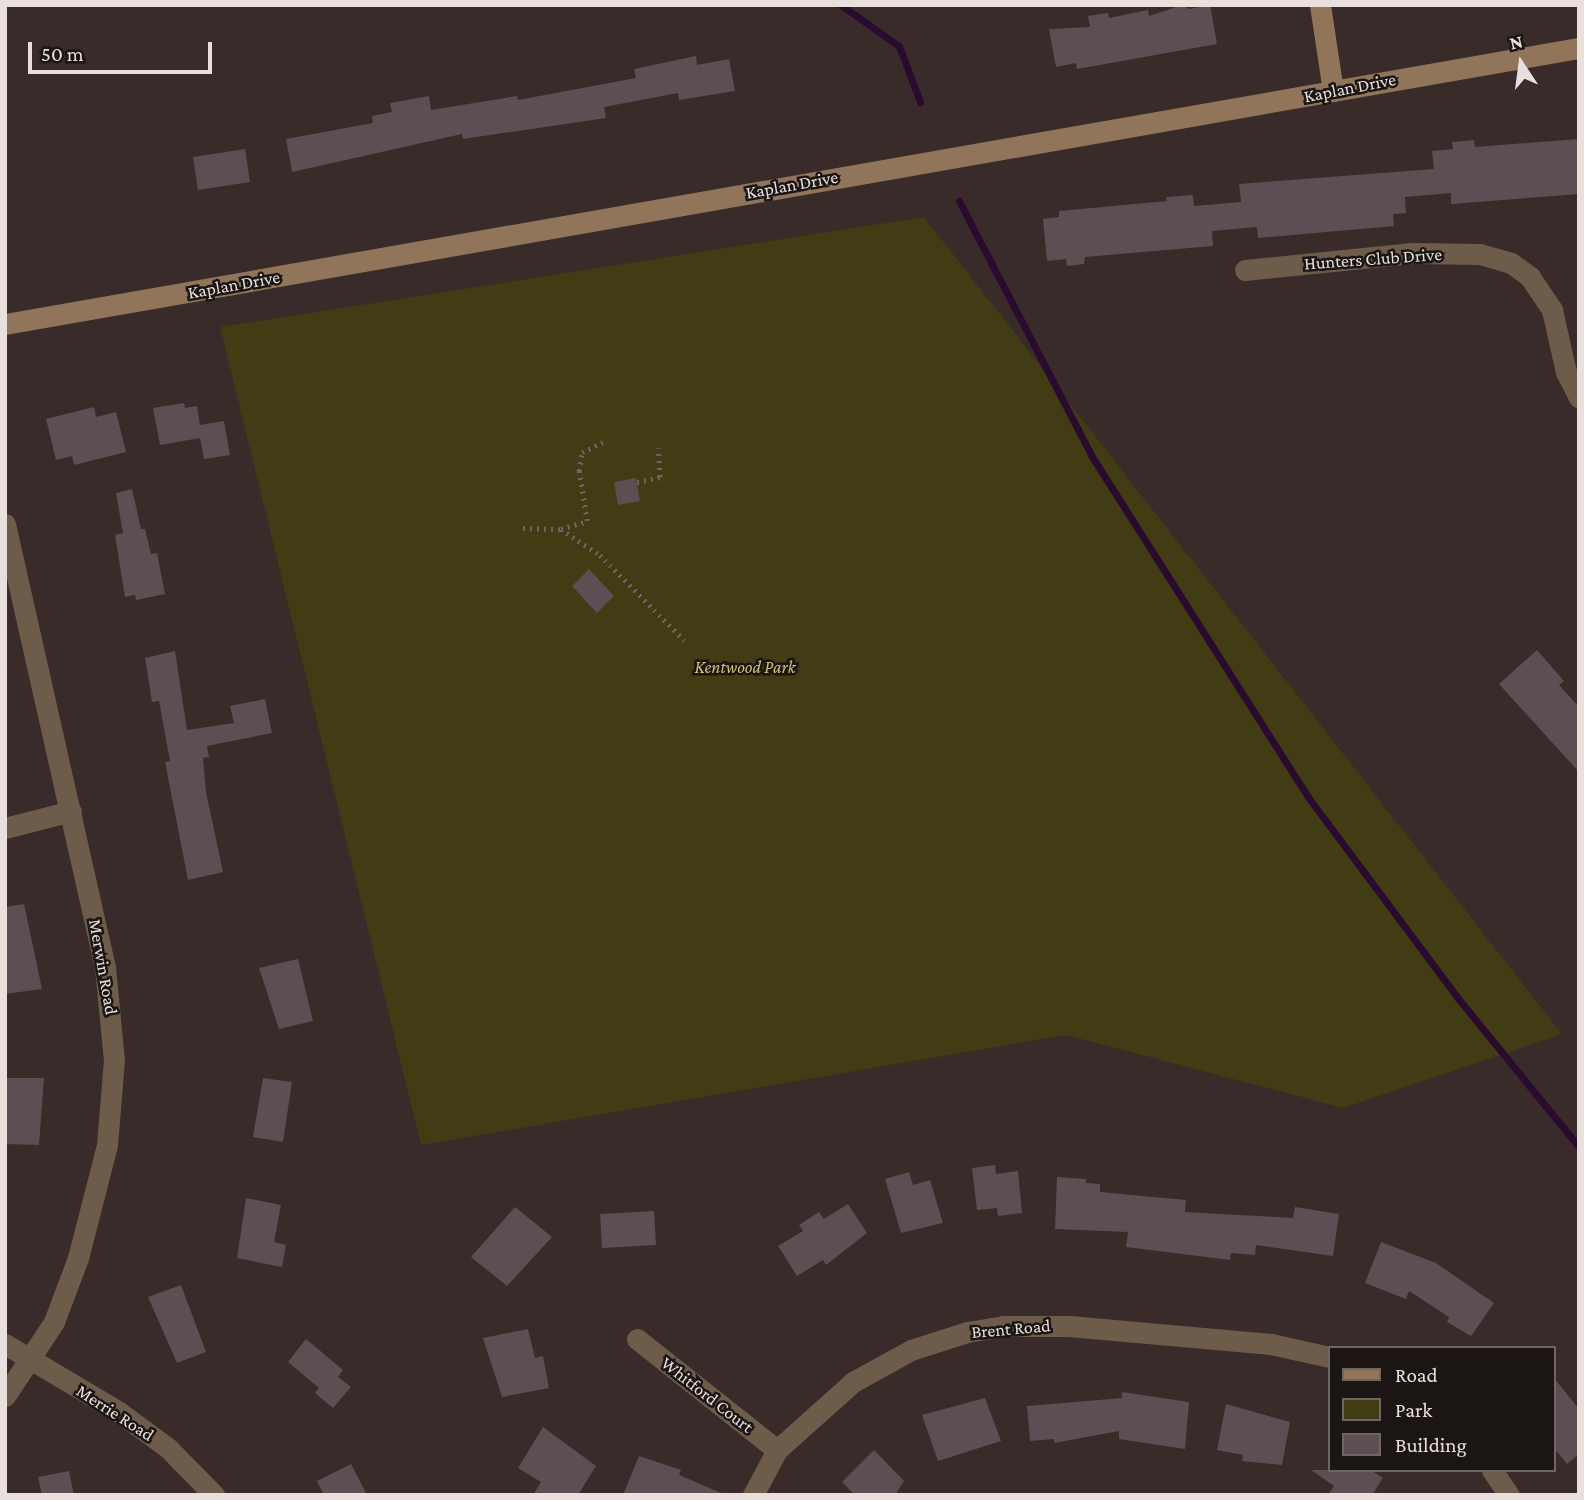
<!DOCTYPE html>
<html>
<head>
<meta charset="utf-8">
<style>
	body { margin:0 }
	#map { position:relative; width:1584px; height:1500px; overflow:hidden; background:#382b29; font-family:"Crimson Pro",serif }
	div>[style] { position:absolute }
	.green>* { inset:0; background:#413c13 }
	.stream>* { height:7px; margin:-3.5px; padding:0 3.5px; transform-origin:3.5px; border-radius:3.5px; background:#2a0b2f }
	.building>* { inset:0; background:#5d4e53 }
	.path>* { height:4.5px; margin-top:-2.25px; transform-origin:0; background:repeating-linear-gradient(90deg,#6f6462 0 2px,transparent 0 7px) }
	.street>* { height:21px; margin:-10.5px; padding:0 10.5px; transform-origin:10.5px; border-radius:10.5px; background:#6e5c4b }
	.secondary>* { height:21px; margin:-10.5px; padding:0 10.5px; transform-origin:10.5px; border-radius:10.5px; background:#91755a }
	span { translate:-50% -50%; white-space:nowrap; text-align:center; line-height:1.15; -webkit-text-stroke:5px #1b1514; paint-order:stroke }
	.street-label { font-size:18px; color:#e9e0de }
	.park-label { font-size:18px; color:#cec26e; font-style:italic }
	.frame { position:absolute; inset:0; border:7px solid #e9e0de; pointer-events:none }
	.legend { position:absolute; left:1328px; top:1346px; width:228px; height:126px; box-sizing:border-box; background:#1b1514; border:2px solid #6d6665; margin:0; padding:9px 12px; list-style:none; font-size:21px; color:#e9e0de }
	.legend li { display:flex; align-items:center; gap:14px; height:35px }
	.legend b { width:35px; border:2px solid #6d6665 }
	.north { position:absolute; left:1486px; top:28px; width:70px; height:70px; -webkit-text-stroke:5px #1b1514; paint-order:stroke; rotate:347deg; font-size:19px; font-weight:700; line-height:28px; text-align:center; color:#e9e0de }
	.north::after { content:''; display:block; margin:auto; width:24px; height:32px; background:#e9e0de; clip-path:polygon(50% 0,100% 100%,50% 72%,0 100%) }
	.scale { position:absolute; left:28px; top:42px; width:184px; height:32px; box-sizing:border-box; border:4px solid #e9e0de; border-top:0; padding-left:9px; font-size:21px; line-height:24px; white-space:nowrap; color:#e9e0de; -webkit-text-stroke:5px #1b1514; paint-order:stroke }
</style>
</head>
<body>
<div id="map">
	<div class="green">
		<div style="clip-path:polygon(924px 217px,1562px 1034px,1343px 1108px,1066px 1035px,421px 1145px,220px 327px)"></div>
	</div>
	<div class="stream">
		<div style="left:841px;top:5px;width:71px;rotate:35.3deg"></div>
		<div style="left:899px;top:46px;width:60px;rotate:69.4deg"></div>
		<div style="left:959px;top:201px;width:286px;rotate:62.5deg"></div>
		<div style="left:1091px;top:455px;width:405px;rotate:57.6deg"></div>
		<div style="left:1308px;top:797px;width:249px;rotate:53.3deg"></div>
		<div style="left:1457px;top:997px;width:193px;rotate:50.9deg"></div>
	</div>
	<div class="building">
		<div style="clip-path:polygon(1182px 5px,1189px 9px,1210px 5px,1217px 44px,1077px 69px,1076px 63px,1056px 67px,1049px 29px,1090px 27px,1088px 16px,1108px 13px,1109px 18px,1148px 10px,1149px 16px)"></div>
		<div style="clip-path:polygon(696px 56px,697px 65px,729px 59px,735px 91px,679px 100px,678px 93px,604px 107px,606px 118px,463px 139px,462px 134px,292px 172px,286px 139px,373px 123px,372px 116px,392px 112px,390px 103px,429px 96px,431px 110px,517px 96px,518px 100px,636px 78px,634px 69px)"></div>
		<div style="clip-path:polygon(1579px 139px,1579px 194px,1451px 204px,1451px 193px,1405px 197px,1406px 213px,1393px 214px,1394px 226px,1258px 238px,1257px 227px,1212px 231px,1213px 246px,1085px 257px,1084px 264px,1067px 266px,1066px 259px,1047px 261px,1043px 219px,1059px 217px,1059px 211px,1167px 201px,1166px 197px,1193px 195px,1194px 206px,1241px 202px,1239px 184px,1434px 169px,1432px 151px,1453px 149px,1452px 142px,1474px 140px,1475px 147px)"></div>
		<div style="clip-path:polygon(245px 149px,250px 182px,198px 190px,193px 157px)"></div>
		<div style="clip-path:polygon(184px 403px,185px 408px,197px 406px,200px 425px,224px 421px,230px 455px,204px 459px,200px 438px,160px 445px,153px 408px)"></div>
		<div style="clip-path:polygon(94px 407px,96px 417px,116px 412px,126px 452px,74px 465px,72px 456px,56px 460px,46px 419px)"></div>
		<div style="clip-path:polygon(636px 478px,640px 501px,618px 505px,614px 482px)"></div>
		<div style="clip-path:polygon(132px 489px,141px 529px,145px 529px,151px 554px,157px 553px,165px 594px,136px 600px,135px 595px,125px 597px,115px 535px,123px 533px,116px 493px)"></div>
		<div style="clip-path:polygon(589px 569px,614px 596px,597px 613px,572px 586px)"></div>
		<div style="clip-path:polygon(1537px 650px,1564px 681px,1559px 685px,1579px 707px,1579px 772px,1499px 684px)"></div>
		<div style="clip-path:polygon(175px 651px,187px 730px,234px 723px,230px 706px,265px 699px,272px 733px,207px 746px,209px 757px,203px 758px,206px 792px,223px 872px,188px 880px,165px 762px,170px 761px,159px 701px,152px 702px,145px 658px)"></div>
		<div style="clip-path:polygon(24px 904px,42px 989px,5px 994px,5px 907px)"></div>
		<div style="clip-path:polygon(298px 959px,313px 1021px,279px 1029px,259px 968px)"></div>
		<div style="clip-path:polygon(5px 1078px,44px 1078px,39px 1145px,5px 1144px)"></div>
		<div style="clip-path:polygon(263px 1078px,292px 1082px,283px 1142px,253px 1137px)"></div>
		<div style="clip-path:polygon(995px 1165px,996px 1174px,1018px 1171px,1022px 1213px,998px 1216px,997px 1208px,977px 1210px,972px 1168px)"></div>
		<div style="clip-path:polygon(909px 1172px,913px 1185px,930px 1180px,943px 1223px,901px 1233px,885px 1179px)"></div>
		<div style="clip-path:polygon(1057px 1177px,1086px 1179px,1086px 1183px,1100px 1184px,1100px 1192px,1186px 1200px,1185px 1212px,1293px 1218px,1295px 1207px,1339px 1214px,1333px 1256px,1256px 1245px,1255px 1255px,1231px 1253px,1230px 1260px,1126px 1247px,1128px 1232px,1055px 1229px)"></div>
		<div style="clip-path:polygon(246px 1198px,281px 1205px,274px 1242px,286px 1245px,282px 1267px,237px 1258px)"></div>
		<div style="clip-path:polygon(848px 1204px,867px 1233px,826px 1265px,823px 1260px,797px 1276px,778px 1246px,803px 1231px,799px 1225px,819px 1212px,824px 1219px)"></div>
		<div style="clip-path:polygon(515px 1207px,552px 1237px,507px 1286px,471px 1257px)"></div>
		<div style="clip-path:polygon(654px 1211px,656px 1245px,602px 1248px,600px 1214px)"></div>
		<div style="clip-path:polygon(1381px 1242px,1436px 1263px,1494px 1303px,1471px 1336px,1447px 1322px,1449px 1317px,1409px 1291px,1406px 1299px,1365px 1283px)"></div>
		<div style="clip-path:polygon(181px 1285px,206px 1352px,177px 1363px,148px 1297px)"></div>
		<div style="clip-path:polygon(528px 1329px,535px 1358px,543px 1356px,549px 1388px,502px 1397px,483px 1338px)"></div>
		<div style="clip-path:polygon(306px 1339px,343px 1370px,338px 1377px,351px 1387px,333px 1408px,315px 1393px,319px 1388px,288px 1362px)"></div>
		<div style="clip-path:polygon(1554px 1378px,1579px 1409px,1579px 1454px,1567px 1464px,1554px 1448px)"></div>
		<div style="clip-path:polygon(1122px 1392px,1189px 1402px,1185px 1449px,1119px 1439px,1119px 1431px,1054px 1443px,1054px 1439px,1030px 1441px,1027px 1406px,1122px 1398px)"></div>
		<div style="clip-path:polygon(985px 1398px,1001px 1441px,938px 1461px,922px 1415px)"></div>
		<div style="clip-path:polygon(1226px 1404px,1290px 1422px,1282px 1465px,1242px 1461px,1243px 1455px,1217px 1450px)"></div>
		<div style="clip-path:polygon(543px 1427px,596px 1466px,578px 1495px,533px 1495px,541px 1482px,518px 1468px)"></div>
		<div style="clip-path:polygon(874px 1450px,904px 1481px,895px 1495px,855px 1495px,842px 1482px)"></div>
		<div style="clip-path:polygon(639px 1456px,681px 1470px,679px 1475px,726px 1495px,623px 1495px)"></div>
		<div style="clip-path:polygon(351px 1464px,367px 1495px,324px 1495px,317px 1481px)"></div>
		<div style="clip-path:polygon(1311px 1470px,1371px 1470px,1383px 1478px,1372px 1495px,1328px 1495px,1334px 1486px)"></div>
		<div style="clip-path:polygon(69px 1471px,74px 1495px,42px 1495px,38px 1477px)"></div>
	</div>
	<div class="path">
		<div style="left:637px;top:482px;width:24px;rotate:-12deg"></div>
		<div style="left:660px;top:477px;width:29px;rotate:-94deg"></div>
		<div style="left:523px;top:528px;width:38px;rotate:2deg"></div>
		<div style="left:561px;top:529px;width:27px;rotate:-17deg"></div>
		<div style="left:587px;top:521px;width:51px;rotate:-99.1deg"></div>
		<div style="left:579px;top:471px;width:19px;rotate:-81deg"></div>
		<div style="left:582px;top:452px;width:23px;rotate:-25deg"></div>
		<div style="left:561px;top:529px;width:47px;rotate:33.7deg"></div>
		<div style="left:600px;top:555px;width:120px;rotate:45.3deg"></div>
	</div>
	<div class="street">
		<div style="left:1245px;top:270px;width:168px;rotate:-5.8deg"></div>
		<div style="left:1412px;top:253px;width:68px;rotate:0.8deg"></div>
		<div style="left:1480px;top:254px;width:32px;rotate:16deg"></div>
		<div style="left:1511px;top:263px;width:24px;rotate:36deg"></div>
		<div style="left:1530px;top:277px;width:40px;rotate:56deg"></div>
		<div style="left:1552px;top:310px;width:64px;rotate:77.3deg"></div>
		<div style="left:1566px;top:372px;width:29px;rotate:63deg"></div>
		<div style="left:5px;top:524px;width:454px;rotate:77.3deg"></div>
		<div style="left:105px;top:967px;width:93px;rotate:84.5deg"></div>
		<div style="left:114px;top:1060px;width:85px;rotate:94.7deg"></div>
		<div style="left:107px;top:1145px;width:117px;rotate:104.4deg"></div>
		<div style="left:78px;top:1258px;width:68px;rotate:110.6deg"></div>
		<div style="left:54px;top:1322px;width:89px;rotate:123.5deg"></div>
		<div style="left:5px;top:828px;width:68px;rotate:-14.4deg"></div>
		<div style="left:637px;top:1339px;width:179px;rotate:38.4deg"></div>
		<div style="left:5px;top:1344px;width:133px;rotate:30.8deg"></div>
		<div style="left:119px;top:1412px;width:61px;rotate:36.3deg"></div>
		<div style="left:168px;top:1448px;width:66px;rotate:45.6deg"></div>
		<div style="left:1492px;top:1470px;width:30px;rotate:56deg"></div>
		<div style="left:753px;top:1495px;width:51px;rotate:-61.9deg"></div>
		<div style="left:777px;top:1450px;width:102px;rotate:-41.8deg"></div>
		<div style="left:853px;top:1382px;width:66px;rotate:-28.9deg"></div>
		<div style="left:911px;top:1350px;width:59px;rotate:-17.8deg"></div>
		<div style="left:967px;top:1332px;width:36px;rotate:-9deg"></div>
		<div style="left:1003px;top:1326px;width:66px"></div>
		<div style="left:1069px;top:1326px;width:203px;rotate:5.1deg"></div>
		<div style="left:1271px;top:1344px;width:60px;rotate:12.4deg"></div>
	</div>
	<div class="secondary">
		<div style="left:1320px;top:5px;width:87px;rotate:81.4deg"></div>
		<div style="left:5px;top:324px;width:1598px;rotate:-9.95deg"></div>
	</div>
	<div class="street-label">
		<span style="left:1350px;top:88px;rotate:-11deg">Kaplan Drive</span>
		<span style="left:792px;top:185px;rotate:-10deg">Kaplan Drive</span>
		<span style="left:1373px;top:259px;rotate:-4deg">Hunters Club Drive</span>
		<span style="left:234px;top:285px;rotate:-10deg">Kaplan Drive</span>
		<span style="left:103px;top:967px;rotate:80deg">Merwin Road</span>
		<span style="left:1011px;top:1329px;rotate:-5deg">Brent Road</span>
		<span style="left:707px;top:1395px;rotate:38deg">Whitford Court</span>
		<span style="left:115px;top:1413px;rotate:33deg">Merrie Road</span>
	</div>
	<div class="park-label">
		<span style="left:745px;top:667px">Kentwood Park</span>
	</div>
	<div class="frame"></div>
	<ul class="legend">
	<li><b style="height:9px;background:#91755a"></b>Road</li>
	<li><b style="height:19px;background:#413c13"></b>Park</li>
	<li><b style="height:19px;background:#5d4e53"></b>Building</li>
	</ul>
	<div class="north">N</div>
	<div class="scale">50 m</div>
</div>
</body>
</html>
